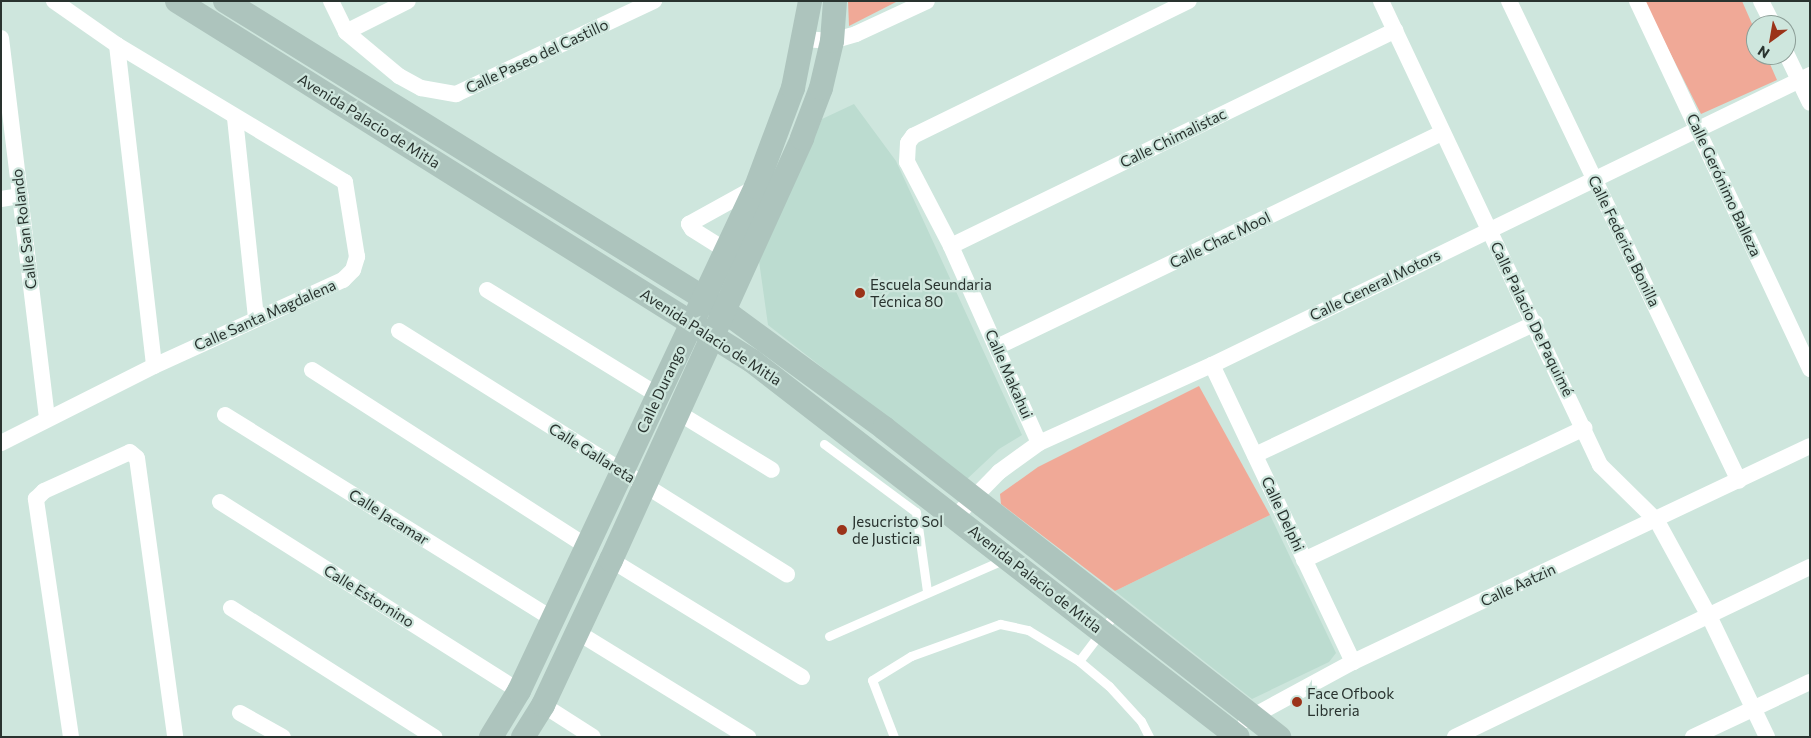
<!DOCTYPE html>
<html>
<head>
<meta charset="utf-8">
<style>
	body { margin:0 }
	#map { position:relative; width:1811px; height:738px; overflow:hidden; background:#cee6dd; font-family:Commissioner,sans-serif }
	div>[style] { position:absolute }
	.built>* { inset:0; background:#bcdcd0 }
	.green>* { inset:0; background:#f0a997 }
	.service>* { height:9px; margin:-4.5px; padding:0 4.5px; transform-origin:4.5px; border-radius:4.5px; background:#fff }
	.minor>* { height:16px; margin:-8px; padding:0 8px; transform-origin:8px; border-radius:8px; background:#fff }
	.secondary>* { height:24px; margin:-12px; padding:0 12px; transform-origin:12px; border-radius:12px; background:#adc4bd }
	.dots>* { width:14px; height:14px; translate:-50% -50%; box-sizing:border-box; border:2px solid #cee6dd; border-radius:50% }
	span { translate:-50% -50%; white-space:nowrap; text-align:center; line-height:1.15; -webkit-text-stroke:4.5px #cee6dd; paint-order:stroke }
	.street-label { font-size:15px; color:#29332f }
	.poi-label { font-size:15px; color:#29332f }
	.left { translate:0 -50%; text-align:left }
	.frame { position:absolute; inset:0; border:2px solid #29332f; pointer-events:none }
	.north { position:absolute; left:1746px; top:15px; width:50px; height:50px; box-sizing:border-box; background:#cee6dd; border:1px solid #8c9e97; border-radius:50%; rotate:212deg; font-size:14px; font-weight:700; line-height:20px; text-align:center; color:#29332f }
	.north::after { content:''; display:block; margin:auto; width:18px; height:22px; background:#9b3319; clip-path:polygon(50% 0,100% 100%,50% 72%,0 100%) }
</style>
</head>
<body>
<div id="map">
	<div class="built">
		<div style="clip-path:polygon(854px 104px,896px 161px,1022px 435px,999px 449px,966px 480px,768px 325px,759px 261px,822px 119px)"></div>
		<div style="clip-path:polygon(1270px 515px,1336px 653px,1329px 662px,1252px 699px,1115px 591px)"></div>
	</div>
	<div class="green">
		<div style="clip-path:polygon(848px 1px,898px 1px,849px 26px)"></div>
		<div style="clip-path:polygon(1644px 1px,1742px 1px,1756px 33px,1756px 55px,1766px 55px,1777px 80px,1701px 114px)"></div>
		<div style="clip-path:polygon(1199px 386px,1270px 515px,1115px 591px,1001px 504px,1000px 494px,1038px 467px)"></div>
	</div>
	<div class="service">
		<div style="left:824px;top:444px;width:114px;rotate:36.5deg"></div>
		<div style="left:916px;top:512px;width:80px;rotate:82.1deg"></div>
		<div style="left:829px;top:636px;width:192px;rotate:-23.6deg"></div>
		<div style="left:1079px;top:661px;width:63px;rotate:-52.8deg"></div>
		<div style="left:894px;top:737px;width:61px;rotate:-111.1deg"></div>
		<div style="left:872px;top:680px;width:46px;rotate:-31.6deg"></div>
		<div style="left:911px;top:656px;width:95px;rotate:-19.8deg"></div>
		<div style="left:1000px;top:624px;width:29px;rotate:12deg"></div>
		<div style="left:1028px;top:630px;width:60px;rotate:31.3deg"></div>
		<div style="left:1079px;top:661px;width:39px;rotate:40deg"></div>
		<div style="left:1109px;top:686px;width:47px;rotate:47.6deg"></div>
		<div style="left:1141px;top:721px;width:18px;rotate:63deg"></div>
	</div>
	<div class="minor">
		<div style="left:331px;top:1px;width:34px;rotate:64deg"></div>
		<div style="left:346px;top:32px;width:69px;rotate:39.7deg"></div>
		<div style="left:399px;top:76px;width:25px;rotate:29deg"></div>
		<div style="left:421px;top:88px;width:36px;rotate:10deg"></div>
		<div style="left:456px;top:94px;width:219px;rotate:-25.2deg"></div>
		<div style="left:1381px;top:1px;width:513px;rotate:64.73deg"></div>
		<div style="left:1600px;top:465px;width:80px;rotate:44.5deg"></div>
		<div style="left:1657px;top:521px;width:111px;rotate:61.3deg"></div>
		<div style="left:1710px;top:618px;width:132px;rotate:64.4deg"></div>
		<div style="left:1509px;top:1px;width:532px;rotate:64.4deg"></div>
		<div style="left:1637px;top:1px;width:407px;rotate:64.8deg"></div>
		<div style="left:1761px;top:1px;width:27px;rotate:63deg"></div>
		<div style="left:346px;top:32px;width:69px;rotate:-26.6deg"></div>
		<div style="left:1px;top:38px;width:384px;rotate:83.1deg"></div>
		<div style="left:804px;top:39px;width:28px;rotate:4deg"></div>
		<div style="left:832px;top:41px;width:25px;rotate:-16deg"></div>
		<div style="left:856px;top:34px;width:78px;rotate:-24.9deg"></div>
		<div style="left:117px;top:45px;width:323px;rotate:83.4deg"></div>
		<div style="left:1786px;top:53px;width:55px;rotate:64.4deg"></div>
		<div style="left:235px;top:118px;width:200px;rotate:84deg"></div>
		<div style="left:1px;top:199px;width:20px;rotate:-9deg"></div>
		<div style="left:951px;top:246px;width:494px;rotate:-25.9deg"></div>
		<div style="left:727px;top:251px;width:41px;rotate:-147.8deg"></div>
		<div style="left:692px;top:229px;width:6px;rotate:-121deg"></div>
		<div style="left:689px;top:224px;width:77px;rotate:-28.9deg"></div>
		<div style="left:487px;top:290px;width:202px;rotate:31.6deg"></div>
		<div style="left:399px;top:331px;width:458px;rotate:32.1deg"></div>
		<div style="left:997px;top:347px;width:494px;rotate:-25.7deg"></div>
		<div style="left:1212px;top:365px;width:329px;rotate:64.6deg"></div>
		<div style="left:312px;top:370px;width:324px;rotate:32.7deg"></div>
		<div style="left:677px;top:412px;width:111px;rotate:31.4deg"></div>
		<div style="left:225px;top:415px;width:386px;rotate:31.9deg"></div>
		<div style="left:1px;top:443px;width:171px;rotate:-26.7deg"></div>
		<div style="left:154px;top:366px;width:208px;rotate:-24.5deg"></div>
		<div style="left:343px;top:280px;width:14px;rotate:-45deg"></div>
		<div style="left:353px;top:270px;width:14px;rotate:-73deg"></div>
		<div style="left:357px;top:257px;width:76px;rotate:-99.1deg"></div>
		<div style="left:345px;top:182px;width:266px;rotate:-149deg"></div>
		<div style="left:117px;top:45px;width:77px;rotate:-145.1deg"></div>
		<div style="left:1039px;top:443px;width:216px;rotate:-114.1deg"></div>
		<div style="left:951px;top:246px;width:95px;rotate:-117.6deg"></div>
		<div style="left:907px;top:162px;width:19px;rotate:-87deg"></div>
		<div style="left:908px;top:143px;width:9px;rotate:-54deg"></div>
		<div style="left:913px;top:136px;width:307px;rotate:-26.1deg"></div>
		<div style="left:1255px;top:455px;width:310px;rotate:-25.2deg"></div>
		<div style="left:220px;top:502px;width:354px;rotate:32.3deg"></div>
		<div style="left:955px;top:517px;width:63px;rotate:-45.6deg"></div>
		<div style="left:999px;top:472px;width:49px;rotate:-35.9deg"></div>
		<div style="left:1039px;top:443px;width:190px;rotate:-24.3deg"></div>
		<div style="left:1212px;top:365px;width:665px;rotate:-25.87deg"></div>
		<div style="left:611px;top:560px;width:224px;rotate:31.5deg"></div>
		<div style="left:1304px;top:560px;width:310px;rotate:-25.2deg"></div>
		<div style="left:231px;top:608px;width:241px;rotate:32.4deg"></div>
		<div style="left:577px;top:632px;width:201px;rotate:31.6deg"></div>
		<div style="left:543px;top:705px;width:59px;rotate:32.6deg"></div>
		<div style="left:240px;top:713px;width:49px;rotate:29.2deg"></div>
		<div style="left:1246px;top:720px;width:122px;rotate:-28.5deg"></div>
		<div style="left:1353px;top:662px;width:505px;rotate:-25.3deg"></div>
		<div style="left:71px;top:737px;width:241px;rotate:-98.4deg"></div>
		<div style="left:36px;top:499px;width:11px;rotate:-45deg"></div>
		<div style="left:44px;top:491px;width:94px;rotate:-24.4deg"></div>
		<div style="left:130px;top:452px;width:9px;rotate:41deg"></div>
		<div style="left:137px;top:458px;width:282px;rotate:82.2deg"></div>
		<div style="left:1455px;top:737px;width:394px;rotate:-25.6deg"></div>
		<div style="left:1693px;top:737px;width:129px;rotate:-25.2deg"></div>
	</div>
	<div class="secondary">
		<div style="left:177px;top:1px;width:678px;rotate:32.05deg"></div>
		<div style="left:752px;top:361px;width:614px;rotate:37.73deg"></div>
		<div style="left:225px;top:1px;width:586px;rotate:31.82deg"></div>
		<div style="left:723px;top:310px;width:200px;rotate:36.2deg"></div>
		<div style="left:884px;top:428px;width:502px;rotate:38.04deg"></div>
		<div style="left:491px;top:737px;width:54px;rotate:-58.7deg"></div>
		<div style="left:519px;top:691px;width:557px;rotate:-64.82deg"></div>
		<div style="left:756px;top:187px;width:106px;rotate:-69.5deg"></div>
		<div style="left:793px;top:88px;width:89px;rotate:-78.9deg"></div>
		<div style="left:523px;top:737px;width:38px;rotate:-58deg"></div>
		<div style="left:543px;top:705px;width:160px;rotate:-64.9deg"></div>
		<div style="left:611px;top:560px;width:463px;rotate:-65.6deg"></div>
		<div style="left:802px;top:138px;width:53px;rotate:-69.2deg"></div>
		<div style="left:821px;top:88px;width:48px;rotate:-76.8deg"></div>
		<div style="left:832px;top:41px;width:40px;rotate:-85.7deg"></div>
	</div>
	<div class="dots">
		<div style="left:860px;top:293px;background:#9b3319"></div>
		<div style="left:842px;top:530px;background:#9b3319"></div>
		<div style="left:1297px;top:702px;background:#9b3319"></div>
	</div>
	<div class="street-label">
		<span style="left:537px;top:56px;rotate:-25deg">Calle Paseo del Castillo</span>
		<span style="left:369px;top:121px;rotate:32deg">Avenida Palacio de Mitla</span>
		<span style="left:1173px;top:138px;rotate:-26deg">Calle Chimalistac</span>
		<span style="left:1724px;top:185px;rotate:65deg">Calle Gerónimo Balleza</span>
		<span style="left:24px;top:229px;rotate:-97deg">Calle San Rolando</span>
		<span style="left:1220px;top:240px;rotate:-26deg">Calle Chac Mool</span>
		<span style="left:1624px;top:241px;rotate:64deg">Calle Federica Bonilla</span>
		<span style="left:1375px;top:285px;rotate:-26deg">Calle General Motors</span>
		<span style="left:265px;top:315px;rotate:-24deg">Calle Santa Magdalena</span>
		<span style="left:1532px;top:319px;rotate:64deg">Calle Palacio De Paquimé</span>
		<span style="left:711px;top:337px;rotate:33deg">Avenida Palacio de Mitla</span>
		<span style="left:1009px;top:374px;rotate:66deg">Calle Makahui</span>
		<span style="left:661px;top:389px;rotate:-65deg">Calle Durango</span>
		<span style="left:592px;top:453px;rotate:32deg">Calle Gallareta</span>
		<span style="left:1283px;top:514px;rotate:65deg">Calle Delphi</span>
		<span style="left:389px;top:517px;rotate:32deg">Calle Jacamar</span>
		<span style="left:1035px;top:579px;rotate:38deg">Avenida Palacio de Mitla</span>
		<span style="left:1518px;top:585px;rotate:-25deg">Calle Aatzin</span>
		<span style="left:369px;top:596px;rotate:32deg">Calle Estornino</span>
	</div>
	<div class="poi-label">
		<span class="left" style="left:870px;top:293px">Escuela Seundaria<br>Técnica 80</span>
		<span class="left" style="left:852px;top:530px">Jesucristo Sol<br>de Justicia</span>
		<span class="left" style="left:1307px;top:702px">Face Ofbook<br>Libreria</span>
	</div>
	<div class="frame"></div>
	<div class="north">N</div>
</div>
</body>
</html>
